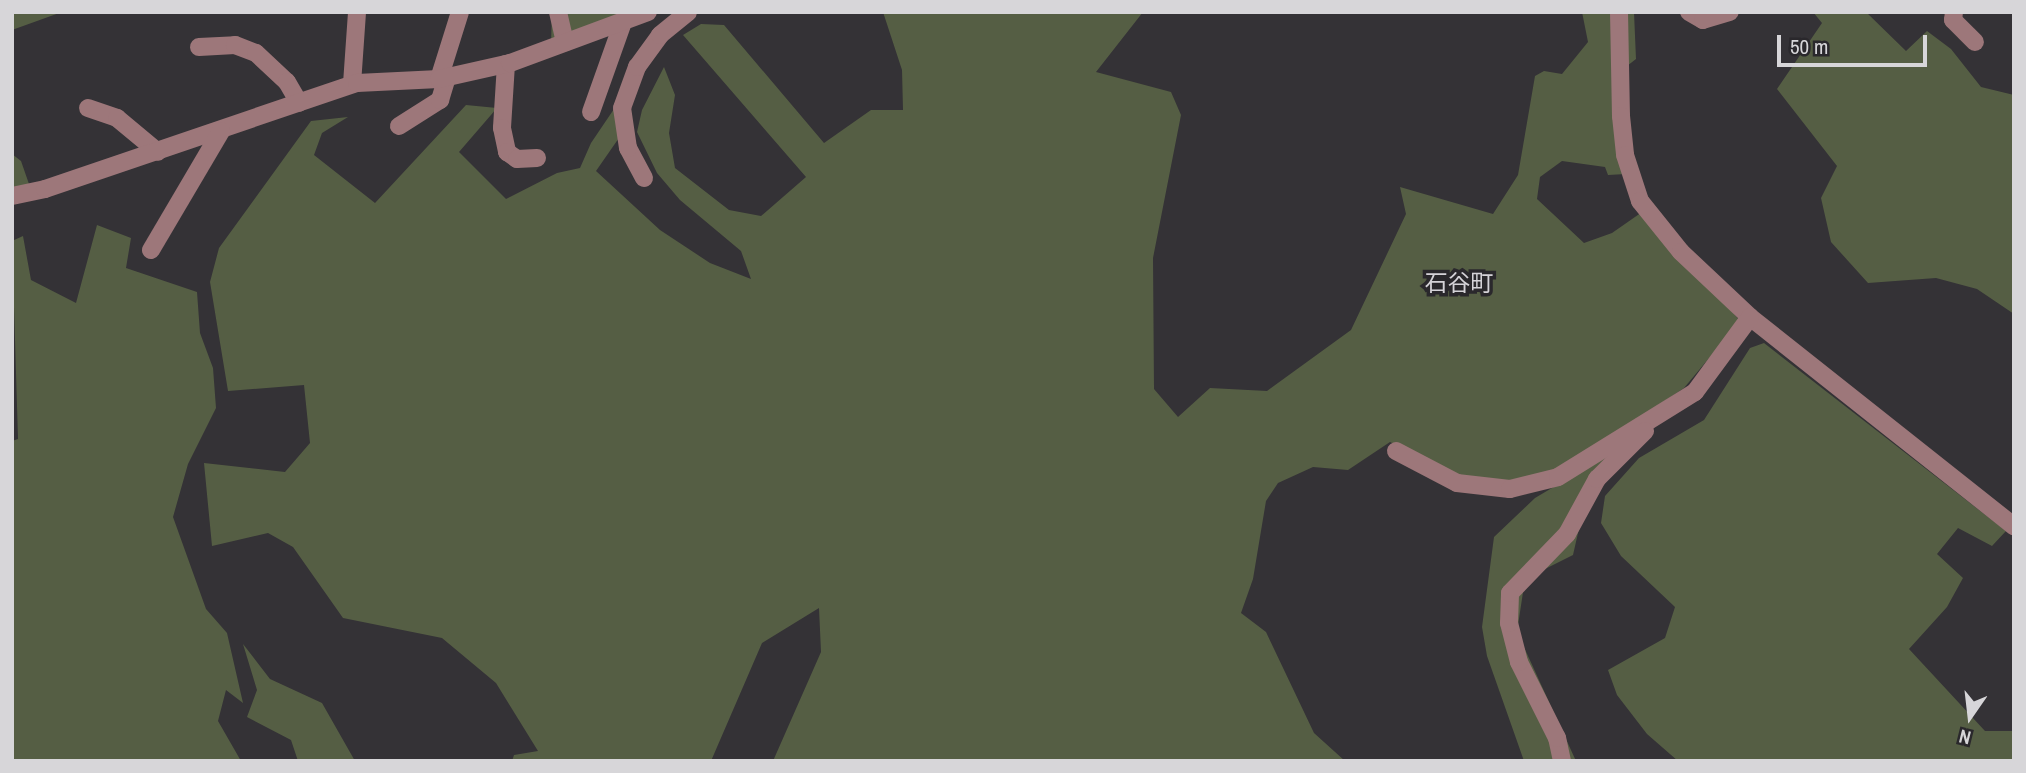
<!DOCTYPE html>
<html>
<head>
<meta charset="utf-8">
<style>
	body { margin:0 }
	#map { position:relative; width:2026px; height:773px; overflow:hidden; background:#343236; font-family:"Archivo Narrow","Noto Sans JP",sans-serif }
	div>[style] { position:absolute }
	.green>* { inset:0; background:#555e44 }
	.minor>* { height:18px; margin:-9px; padding:0 9px; transform-origin:9px; border-radius:9px; background:#9d777a }
	span { translate:-50% -50%; white-space:nowrap; text-align:center; line-height:1.15; -webkit-text-stroke:7px #2a282c; paint-order:stroke }
	.quarter-label { font-size:23px; color:#d5d3d8 }
	.frame { position:absolute; inset:0; border:14px solid #d7d6d9; pointer-events:none }
	.north { position:absolute; left:1935px; top:682px; width:70px; height:70px; -webkit-text-stroke:5px #2a282c; paint-order:stroke; rotate:194deg; font-size:19px; font-weight:700; line-height:28px; text-align:center; color:#d7d6d9 }
	.north::after { content:''; display:block; margin:auto; width:24px; height:32px; background:#d7d6d9; clip-path:polygon(50% 0,100% 100%,50% 72%,0 100%) }
	.scale { position:absolute; left:1777px; top:35px; width:150px; height:32px; box-sizing:border-box; border:4px solid #d7d6d9; border-top:0; padding-left:9px; font-size:21px; line-height:24px; white-space:nowrap; color:#d7d6d9; -webkit-text-stroke:5px #2a282c; paint-order:stroke }
</style>
</head>
<body>
<div id="map">
	<div class="green">
		<div style="clip-path:polygon(12px 12px,62px 12px,12px 30px)"></div>
		<div style="clip-path:polygon(552px 12px,630px 12px,551px 43px)"></div>
		<div style="clip-path:polygon(883px 12px,1143px 12px,1096px 72px,1171px 92px,1181px 115px,1153px 258px,1154px 389px,1178px 417px,1210px 388px,1267px 391px,1351px 330px,1406px 214px,1400px 187px,1493px 214px,1518px 175px,1535px 76px,1544px 71px,1562px 74px,1588px 42px,1582px 12px,1634px 12px,1636px 59px,1618px 73px,1626px 174px,1608px 175px,1605px 167px,1562px 161px,1540px 177px,1537px 199px,1584px 243px,1612px 233px,1645px 210px,1740px 321px,1684px 388px,1554px 475px,1520px 483px,1456px 477px,1390px 442px,1348px 470px,1313px 467px,1278px 483px,1266px 501px,1253px 579px,1241px 613px,1266px 632px,1314px 733px,1345px 761px,773px 761px,821px 652px,819px 608px,762px 643px,711px 761px,512px 761px,514px 755px,538px 751px,496px 683px,442px 638px,343px 618px,293px 547px,268px 533px,212px 546px,204px 463px,285px 472px,310px 443px,304px 385px,228px 391px,210px 282px,219px 248px,311px 121px,348px 117px,322px 133px,314px 155px,375px 203px,466px 105px,497px 108px,459px 152px,506px 199px,557px 173px,580px 168px,591px 143px,639px 72px,621px 135px,596px 171px,660px 230px,710px 263px,751px 279px,741px 251px,680px 200px,657px 173px,637px 132px,642px 110px,664px 67px,675px 95px,669px 133px,675px 168px,729px 210px,761px 216px,806px 177px,683px 35px,701px 24px,724px 25px,824px 143px,871px 110px,903px 110px,902px 70px)"></div>
		<div style="clip-path:polygon(1813px 12px,1866px 12px,1906px 51px,1927px 31px,1951px 49px,1981px 87px,2014px 95px,2014px 314px,1977px 289px,1936px 278px,1868px 283px,1831px 242px,1821px 198px,1837px 166px,1777px 89px,1822px 23px)"></div>
		<div style="clip-path:polygon(12px 154px,21px 161px,29px 184px,12px 189px)"></div>
		<div style="clip-path:polygon(97px 225px,131px 238px,126px 268px,197px 292px,200px 333px,213px 368px,216px 408px,188px 464px,173px 517px,206px 609px,227px 633px,243px 703px,226px 690px,218px 721px,241px 761px,12px 761px,12px 441px,18px 439px,12px 241px,23px 236px,31px 280px,76px 303px)"></div>
		<div style="clip-path:polygon(1764px 343px,2006px 531px,1992px 546px,1958px 528px,1937px 554px,1963px 578px,1947px 607px,1909px 649px,1985px 731px,2014px 731px,2014px 761px,1678px 761px,1647px 734px,1617px 695px,1608px 670px,1665px 638px,1675px 607px,1621px 556px,1601px 523px,1605px 496px,1639px 458px,1704px 420px,1750px 348px)"></div>
		<div style="clip-path:polygon(1631px 441px,1583px 511px,1573px 555px,1525px 579px,1517px 632px,1576px 761px,1524px 761px,1487px 656px,1482px 627px,1494px 537px,1535px 498px)"></div>
		<div style="clip-path:polygon(243px 644px,270px 679px,322px 703px,355px 761px,298px 761px,291px 740px,247px 717px,257px 690px)"></div>
	</div>
	<div class="minor">
		<div style="left:558px;top:12px;width:31px;rotate:77deg"></div>
		<div style="left:1619px;top:12px;width:104px;rotate:88.9deg"></div>
		<div style="left:1621px;top:116px;width:39px;rotate:84deg"></div>
		<div style="left:1625px;top:155px;width:48px;rotate:71.9deg"></div>
		<div style="left:1640px;top:201px;width:65px;rotate:51.2deg"></div>
		<div style="left:1681px;top:252px;width:95px;rotate:43.3deg"></div>
		<div style="left:1750px;top:317px;width:337px;rotate:38.4deg"></div>
		<div style="left:1689px;top:12px;width:16px;rotate:30deg"></div>
		<div style="left:1703px;top:20px;width:28px;rotate:-17deg"></div>
		<div style="left:1954px;top:12px;width:8px;rotate:97deg"></div>
		<div style="left:1953px;top:20px;width:31px;rotate:45deg"></div>
		<div style="left:199px;top:47px;width:36px;rotate:-3deg"></div>
		<div style="left:235px;top:45px;width:22px;rotate:21deg"></div>
		<div style="left:256px;top:53px;width:42px;rotate:43.1deg"></div>
		<div style="left:287px;top:82px;width:24px;rotate:60deg"></div>
		<div style="left:506px;top:64px;width:64px;rotate:93.6deg"></div>
		<div style="left:502px;top:128px;width:25px;rotate:78deg"></div>
		<div style="left:507px;top:152px;width:12px;rotate:35deg"></div>
		<div style="left:517px;top:159px;width:20px;rotate:-3deg"></div>
		<div style="left:439px;top:79px;width:70px;rotate:-72.6deg"></div>
		<div style="left:352px;top:84px;width:72px;rotate:-86deg"></div>
		<div style="left:88px;top:108px;width:31px;rotate:19deg"></div>
		<div style="left:117px;top:118px;width:53px;rotate:39.7deg"></div>
		<div style="left:591px;top:112px;width:96px;rotate:-70.4deg"></div>
		<div style="left:399px;top:126px;width:49px;rotate:-32.4deg"></div>
		<div style="left:440px;top:100px;width:24px;rotate:-73deg"></div>
		<div style="left:644px;top:178px;width:34px;rotate:-118deg"></div>
		<div style="left:628px;top:148px;width:40px;rotate:-98.5deg"></div>
		<div style="left:622px;top:108px;width:44px;rotate:-69.9deg"></div>
		<div style="left:637px;top:67px;width:39px;rotate:-54deg"></div>
		<div style="left:660px;top:35px;width:36px;rotate:-39deg"></div>
		<div style="left:12px;top:196px;width:34px;rotate:-12deg"></div>
		<div style="left:45px;top:189px;width:330px;rotate:-18.8deg"></div>
		<div style="left:357px;top:83px;width:82px;rotate:-2.8deg"></div>
		<div style="left:439px;top:79px;width:73px;rotate:-12.7deg"></div>
		<div style="left:510px;top:63px;width:147px;rotate:-20.3deg"></div>
		<div style="left:151px;top:250px;width:138px;rotate:-59.5deg"></div>
		<div style="left:1396px;top:451px;width:69px;rotate:27.7deg"></div>
		<div style="left:1457px;top:483px;width:53px;rotate:6.5deg"></div>
		<div style="left:1510px;top:489px;width:49px;rotate:-14deg"></div>
		<div style="left:1558px;top:477px;width:161px;rotate:-31.8deg"></div>
		<div style="left:1695px;top:392px;width:93px;rotate:-53.7deg"></div>
		<div style="left:1562px;top:761px;width:24px;rotate:-102deg"></div>
		<div style="left:1557px;top:738px;width:85px;rotate:-116.6deg"></div>
		<div style="left:1519px;top:662px;width:40px;rotate:-104.4deg"></div>
		<div style="left:1509px;top:623px;width:30px;rotate:-88deg"></div>
		<div style="left:1510px;top:593px;width:82px;rotate:-46deg"></div>
		<div style="left:1567px;top:534px;width:63px;rotate:-61.4deg"></div>
		<div style="left:1597px;top:479px;width:68px;rotate:-45deg"></div>
	</div>
	<div class="quarter-label">
		<span style="left:1459px;top:283px">石谷町</span>
	</div>
	<div class="frame"></div>
	<div class="north">N</div>
	<div class="scale">50 m</div>
</div>
</body>
</html>
